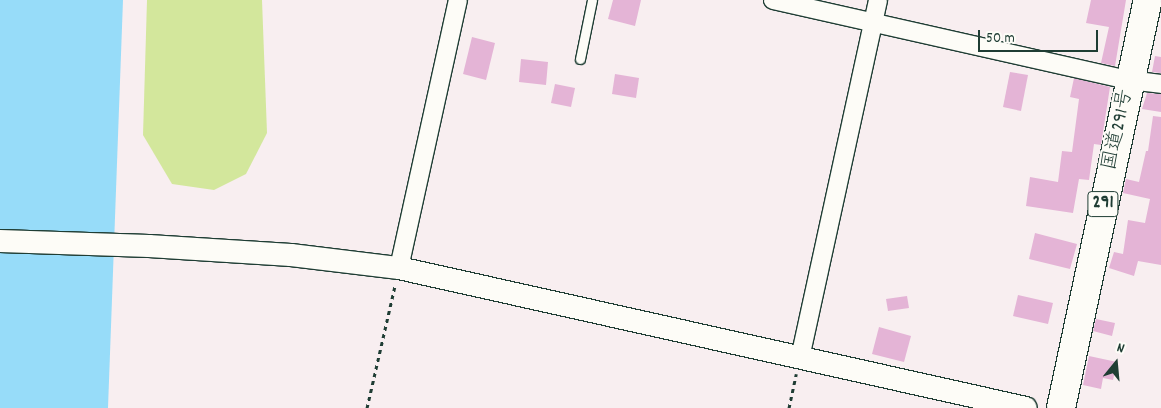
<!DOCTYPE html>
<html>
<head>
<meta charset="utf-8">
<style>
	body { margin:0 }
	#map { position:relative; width:1161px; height:408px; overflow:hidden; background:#f8eef0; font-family:Dekko,"Klee One",sans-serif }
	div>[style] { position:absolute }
	.green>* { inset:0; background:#d3e79c }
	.water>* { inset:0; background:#97dcf9 }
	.building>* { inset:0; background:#e4b4d6 }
	.path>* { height:3px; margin-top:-1.5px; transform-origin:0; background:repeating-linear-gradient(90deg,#1f3d34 0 4px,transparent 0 8px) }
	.roads { filter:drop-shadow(1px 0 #1f3d34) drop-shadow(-1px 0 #1f3d34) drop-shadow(0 1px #1f3d34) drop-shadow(0 -1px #1f3d34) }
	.service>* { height:9px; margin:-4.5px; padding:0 4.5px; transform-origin:4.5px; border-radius:4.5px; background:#fdfcf7 }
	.minor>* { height:18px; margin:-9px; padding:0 9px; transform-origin:9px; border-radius:9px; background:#fdfcf7 }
	.tertiary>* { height:22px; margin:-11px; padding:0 11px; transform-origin:11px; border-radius:11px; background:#fdfcf7 }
	.trunk>* { height:28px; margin:-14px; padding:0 14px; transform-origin:14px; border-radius:14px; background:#fdfcf7 }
	span { translate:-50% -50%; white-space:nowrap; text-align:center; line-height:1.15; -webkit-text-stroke:4.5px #fdfcf7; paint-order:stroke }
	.shield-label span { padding:1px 4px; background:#fdfcf7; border:1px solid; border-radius:4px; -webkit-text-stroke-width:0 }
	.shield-label { font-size:19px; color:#1f3d34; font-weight:700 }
	.street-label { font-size:20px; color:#1f3d34 }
	.north { position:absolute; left:1091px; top:338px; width:50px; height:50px; -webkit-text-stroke:4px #fdfcf7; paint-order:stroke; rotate:17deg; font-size:14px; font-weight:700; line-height:20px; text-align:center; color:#1f3d34 }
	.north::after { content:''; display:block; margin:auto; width:18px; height:22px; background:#1f3d34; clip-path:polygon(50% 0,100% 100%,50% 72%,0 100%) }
	.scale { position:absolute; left:978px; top:30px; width:120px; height:22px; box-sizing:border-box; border:2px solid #1f3d34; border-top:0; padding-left:6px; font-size:15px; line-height:18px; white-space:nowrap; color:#1f3d34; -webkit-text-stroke:4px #fdfcf7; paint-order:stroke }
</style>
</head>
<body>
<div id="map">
	<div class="green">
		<div style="clip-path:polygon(147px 0,262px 0,267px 133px,246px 174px,214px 190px,172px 184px,143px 135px)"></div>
	</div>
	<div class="water">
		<div style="clip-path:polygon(0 0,123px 0,108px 408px,0 408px)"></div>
	</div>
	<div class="building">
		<div style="clip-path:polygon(613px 0,641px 0,635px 26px,608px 19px)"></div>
		<div style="clip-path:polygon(1091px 0,1126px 0,1115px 66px,1101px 63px,1109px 27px,1086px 23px)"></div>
		<div style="clip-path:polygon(472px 37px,495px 43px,486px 80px,463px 74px)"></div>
		<div style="clip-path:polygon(1155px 56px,1161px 57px,1161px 73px,1152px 72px)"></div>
		<div style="clip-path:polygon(521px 59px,548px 62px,546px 85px,519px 82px)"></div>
		<div style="clip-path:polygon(1010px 72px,1028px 75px,1021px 111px,1003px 107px)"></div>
		<div style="clip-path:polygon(615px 74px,639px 78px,636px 98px,612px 94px)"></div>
		<div style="clip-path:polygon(1074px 78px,1110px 87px,1101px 145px,1094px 144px,1089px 180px,1079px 179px,1073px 213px,1026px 206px,1030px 177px,1058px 182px,1062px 151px,1072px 152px,1079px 99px,1070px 97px)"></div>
		<div style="clip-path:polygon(555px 84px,575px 88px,571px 107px,551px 103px)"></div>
		<div style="clip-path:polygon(1147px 93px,1161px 94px,1161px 112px,1142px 109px)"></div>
		<div style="clip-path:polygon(1153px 116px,1161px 117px,1161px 265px,1138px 261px,1134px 276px,1109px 268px,1114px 252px,1123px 254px,1128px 220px,1145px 223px,1150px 199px,1123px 193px,1126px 179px,1139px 182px,1146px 151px,1148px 151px)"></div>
		<div style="clip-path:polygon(1035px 233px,1077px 244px,1070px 269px,1029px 259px)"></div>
		<div style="clip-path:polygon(1018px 295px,1053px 303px,1048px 324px,1013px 316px)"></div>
		<div style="clip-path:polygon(907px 296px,909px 308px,888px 311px,886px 299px)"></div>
		<div style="clip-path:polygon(1096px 319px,1115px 323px,1112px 336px,1093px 331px)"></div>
		<div style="clip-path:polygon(879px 327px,911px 336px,904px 362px,872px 354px)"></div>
		<div style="clip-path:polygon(1089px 356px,1117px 362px,1113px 380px,1103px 378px,1101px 389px,1083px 385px)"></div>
	</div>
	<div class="path">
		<div style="left:367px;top:408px;width:125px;rotate:-77.1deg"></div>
		<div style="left:789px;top:408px;width:35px;rotate:-78deg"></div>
	</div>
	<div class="roads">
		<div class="service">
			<div style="left:580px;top:59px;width:60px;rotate:-78.5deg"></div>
		</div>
		<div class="minor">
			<div style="left:773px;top:0;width:365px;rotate:12.7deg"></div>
			<div style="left:1129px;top:80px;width:32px;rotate:7deg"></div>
			<div style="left:399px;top:268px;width:274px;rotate:-77.6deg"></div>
			<div style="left:800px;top:358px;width:366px;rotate:-77.7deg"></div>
		</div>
		<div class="tertiary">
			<div style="left:0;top:241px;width:149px;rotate:1.9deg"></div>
			<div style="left:149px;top:246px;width:142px;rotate:3.6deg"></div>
			<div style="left:291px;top:255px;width:109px;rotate:6.9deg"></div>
			<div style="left:399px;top:268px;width:642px;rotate:12.59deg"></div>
		</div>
		<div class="trunk">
			<div style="left:1061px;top:408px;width:417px;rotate:-78deg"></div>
		</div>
	</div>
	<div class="shield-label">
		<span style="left:1103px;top:204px">291</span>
	</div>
	<div class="street-label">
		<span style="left:1119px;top:130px;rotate:-78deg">国道291号</span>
	</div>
	<div class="north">N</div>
	<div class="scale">50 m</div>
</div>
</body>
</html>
